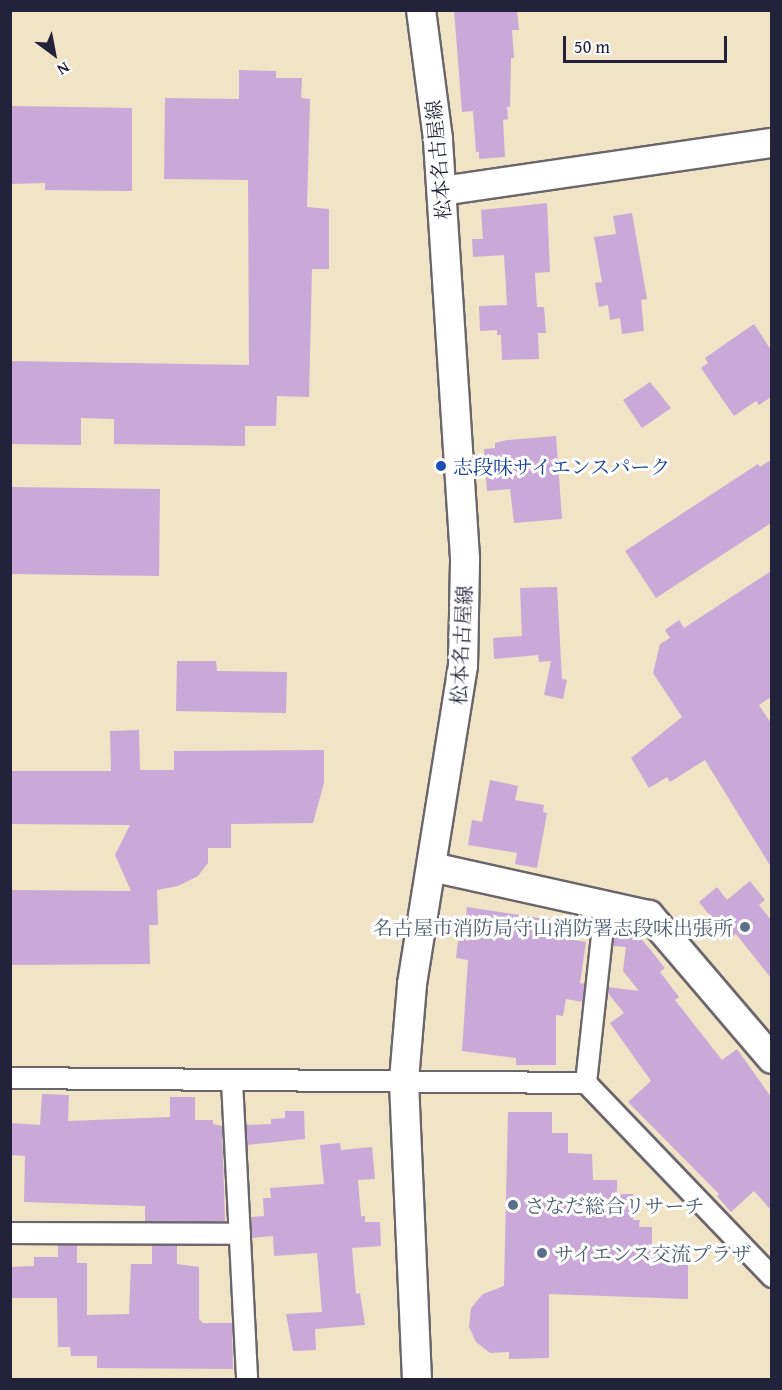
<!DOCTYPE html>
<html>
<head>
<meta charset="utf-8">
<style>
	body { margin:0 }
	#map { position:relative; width:782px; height:1390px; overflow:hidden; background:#f0e3c6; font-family:"Gentium Book Plus","Noto Serif JP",serif }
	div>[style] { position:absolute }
	.building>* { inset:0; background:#caa9d8 }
	.roads { filter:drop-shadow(2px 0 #6a666c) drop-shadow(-2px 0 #6a666c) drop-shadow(0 2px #6a666c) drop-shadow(0 -2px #6a666c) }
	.street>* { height:20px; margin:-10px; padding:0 10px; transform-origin:10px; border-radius:10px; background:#fff }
	.secondary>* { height:28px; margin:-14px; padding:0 14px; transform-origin:14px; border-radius:14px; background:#fff }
	.dots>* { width:16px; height:16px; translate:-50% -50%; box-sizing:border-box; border:3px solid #fff; border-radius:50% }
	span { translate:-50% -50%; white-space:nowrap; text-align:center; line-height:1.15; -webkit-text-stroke:6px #fff; paint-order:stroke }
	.street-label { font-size:20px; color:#22223b }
	.transit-label { font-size:20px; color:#164399 }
	.left { translate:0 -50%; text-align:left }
	.service-label { font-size:20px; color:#4e5e75 }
	.right { translate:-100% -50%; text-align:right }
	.frame { position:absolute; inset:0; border:12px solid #22223b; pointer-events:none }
	.north { position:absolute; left:24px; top:24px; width:60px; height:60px; -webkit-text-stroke:4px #fff; paint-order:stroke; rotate:148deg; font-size:16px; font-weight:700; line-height:24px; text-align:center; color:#22223b }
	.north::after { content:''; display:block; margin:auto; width:21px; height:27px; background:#22223b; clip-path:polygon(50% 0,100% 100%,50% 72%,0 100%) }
	.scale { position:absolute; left:563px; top:36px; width:164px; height:27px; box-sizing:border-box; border:3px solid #22223b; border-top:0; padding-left:8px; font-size:18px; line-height:21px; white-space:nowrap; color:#22223b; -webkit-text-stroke:4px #fff; paint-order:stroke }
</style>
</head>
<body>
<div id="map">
	<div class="building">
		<div style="clip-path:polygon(454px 10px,517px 10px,519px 30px,512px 30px,514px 58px,511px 58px,510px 107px,507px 107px,508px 119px,503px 120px,505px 157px,479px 159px,479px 152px,476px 152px,473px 111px,462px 112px)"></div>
		<div style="clip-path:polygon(239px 70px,276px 71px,276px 78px,302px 78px,301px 98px,310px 99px,307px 207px,329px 209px,329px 269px,312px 269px,309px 397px,277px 396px,276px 426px,245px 426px,245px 446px,114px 444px,114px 419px,81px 418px,81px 445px,10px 444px,10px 361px,249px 365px,248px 180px,164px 179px,165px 98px,239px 99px)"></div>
		<div style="clip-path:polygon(10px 106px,132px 108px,132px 191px,45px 190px,45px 183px,10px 184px)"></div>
		<div style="clip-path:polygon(547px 203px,550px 272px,535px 273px,537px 307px,544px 307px,546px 333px,538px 333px,539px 359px,502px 360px,501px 335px,497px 335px,497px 330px,480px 331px,479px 306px,507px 305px,504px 255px,473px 257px,472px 239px,483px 239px,481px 210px)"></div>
		<div style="clip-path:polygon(632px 213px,647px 299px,641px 300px,644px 331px,622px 334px,620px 318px,610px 320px,608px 305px,599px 307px,595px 283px,602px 282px,594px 237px,616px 234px,613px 216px)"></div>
		<div style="clip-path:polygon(754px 324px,771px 350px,771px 397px,759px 405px,756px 401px,734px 416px,701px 368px,708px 363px,705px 358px)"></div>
		<div style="clip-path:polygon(650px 382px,671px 408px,642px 428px,623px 400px)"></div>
		<div style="clip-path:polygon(556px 436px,562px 519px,514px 523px,510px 489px,487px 491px,484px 449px,495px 448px,495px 443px,507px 440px)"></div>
		<div style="clip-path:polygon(771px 460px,771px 523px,656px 598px,625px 551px,758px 464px,760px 467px)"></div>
		<div style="clip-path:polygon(10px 487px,160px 489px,159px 576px,10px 574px)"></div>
		<div style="clip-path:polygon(771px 571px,771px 697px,759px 705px,771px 723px,771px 867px,705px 760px,670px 782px,667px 777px,649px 788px,631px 758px,682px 717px,653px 673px,660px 644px,670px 638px,665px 630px,679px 620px,684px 628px)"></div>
		<div style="clip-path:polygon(557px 587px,562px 679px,567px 680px,563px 699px,544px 695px,551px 661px,539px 662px,538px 655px,494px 659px,493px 638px,522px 636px,520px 588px)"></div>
		<div style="clip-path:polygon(177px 661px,216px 661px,217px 671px,287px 672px,286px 713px,176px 711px)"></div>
		<div style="clip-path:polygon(139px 730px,140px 770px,174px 770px,174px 751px,324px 750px,324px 783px,313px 823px,231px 824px,231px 848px,208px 848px,208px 863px,198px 876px,178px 886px,157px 890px,158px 925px,149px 925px,150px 964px,10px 965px,10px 890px,131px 891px,115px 855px,130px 825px,10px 824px,10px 771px,111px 771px,110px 731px)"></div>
		<div style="clip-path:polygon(490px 780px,518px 786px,515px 800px,544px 805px,543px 812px,547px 813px,537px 868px,515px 864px,517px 853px,468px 845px,472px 820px,482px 822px)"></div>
		<div style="clip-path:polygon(750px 881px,765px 900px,759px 905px,771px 920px,771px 978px,736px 934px,729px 939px,699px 902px,717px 887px,727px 900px)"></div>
		<div style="clip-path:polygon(467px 907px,558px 921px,556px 937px,586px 942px,580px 983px,585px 984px,583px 1002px,566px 999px,563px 1016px,556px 1015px,556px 1065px,516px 1065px,516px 1058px,462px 1051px,468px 960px,456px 958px,458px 941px,464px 941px)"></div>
		<div style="clip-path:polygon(621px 927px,641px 932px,640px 937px,665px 968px,660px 972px,679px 997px,675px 1000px,722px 1060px,737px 1049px,771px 1097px,771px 1210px,754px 1191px,731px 1212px,717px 1196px,719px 1194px,628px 1102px,651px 1081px,610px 1023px,624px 1013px,608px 993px,608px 987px,639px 991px,623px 971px,626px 947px,613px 946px,614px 931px)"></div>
		<div style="clip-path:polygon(42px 1094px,69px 1095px,68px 1121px,170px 1117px,170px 1097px,195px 1097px,195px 1120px,213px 1120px,213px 1124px,222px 1126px,225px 1221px,145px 1222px,145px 1206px,24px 1202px,25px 1156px,10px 1155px,10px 1123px,40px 1125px)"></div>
		<div style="clip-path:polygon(285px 1111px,304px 1111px,305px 1139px,247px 1145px,246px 1125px,271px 1124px,271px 1119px,285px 1118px)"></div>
		<div style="clip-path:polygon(508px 1112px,552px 1112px,552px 1133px,568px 1133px,568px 1153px,592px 1154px,593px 1180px,617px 1180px,617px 1194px,633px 1194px,633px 1220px,640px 1220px,639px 1227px,652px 1227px,652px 1247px,688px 1246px,688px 1299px,549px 1294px,549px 1358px,509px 1359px,509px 1352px,490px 1353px,476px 1342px,469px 1327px,471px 1308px,483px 1294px,504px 1286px)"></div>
		<div style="clip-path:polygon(340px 1143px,341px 1150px,372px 1147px,375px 1179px,358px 1180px,361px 1216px,365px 1216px,365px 1222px,380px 1222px,381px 1246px,352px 1248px,356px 1294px,360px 1293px,365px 1325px,315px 1329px,316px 1350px,293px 1351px,286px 1314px,322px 1312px,317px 1253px,274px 1256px,273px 1236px,252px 1238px,251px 1217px,264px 1216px,263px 1198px,271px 1198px,270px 1188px,324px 1184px,320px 1145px)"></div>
		<div style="clip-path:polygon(58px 1245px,77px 1245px,77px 1263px,87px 1263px,87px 1315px,129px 1314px,131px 1264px,152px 1264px,152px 1246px,177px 1246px,177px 1264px,199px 1267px,199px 1319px,203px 1323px,232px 1323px,233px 1369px,97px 1368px,97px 1356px,71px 1356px,70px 1347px,58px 1347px,57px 1298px,10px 1298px,10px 1267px,34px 1266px,34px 1257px,58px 1257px)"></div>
	</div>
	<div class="roads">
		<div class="street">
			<div style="left:10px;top:1078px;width:576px;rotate:0.5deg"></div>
			<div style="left:586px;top:1083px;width:269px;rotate:46.2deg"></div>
			<div style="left:232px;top:1081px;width:299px;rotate:87.1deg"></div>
			<div style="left:586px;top:1083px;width:177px;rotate:-83.8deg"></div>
			<div style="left:10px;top:1233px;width:230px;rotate:0.2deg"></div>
		</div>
		<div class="secondary">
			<div style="left:442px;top:191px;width:333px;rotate:-8.3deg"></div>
			<div style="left:432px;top:867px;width:222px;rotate:12.5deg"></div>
			<div style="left:649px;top:915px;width:189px;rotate:49.5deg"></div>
			<div style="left:417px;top:1380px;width:300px;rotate:-92.5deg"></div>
			<div style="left:404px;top:1080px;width:96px;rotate:-85.2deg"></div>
			<div style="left:412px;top:984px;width:322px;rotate:-80.9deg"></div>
			<div style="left:463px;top:666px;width:108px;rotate:-88.9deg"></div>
			<div style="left:465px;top:558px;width:420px;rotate:-93.7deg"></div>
			<div style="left:438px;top:139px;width:130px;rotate:-97.5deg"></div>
		</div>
	</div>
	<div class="dots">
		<div style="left:441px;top:466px;background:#1a4fb4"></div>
		<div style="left:745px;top:927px;background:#5c6f8a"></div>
		<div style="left:513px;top:1205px;background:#5c6f8a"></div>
		<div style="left:542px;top:1253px;background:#5c6f8a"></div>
	</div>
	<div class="street-label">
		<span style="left:438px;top:160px;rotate:-95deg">松本名古屋線</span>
		<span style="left:461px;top:645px;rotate:-87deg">松本名古屋線</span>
	</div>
	<div class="transit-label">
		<span class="left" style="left:453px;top:466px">志段味サイエンスパーク</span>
	</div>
	<div class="service-label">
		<span class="right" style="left:733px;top:927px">名古屋市消防局守山消防署志段味出張所</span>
		<span class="left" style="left:525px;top:1205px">さなだ総合リサーチ</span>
		<span class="left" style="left:554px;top:1253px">サイエンス交流プラザ</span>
	</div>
	<div class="frame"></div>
	<div class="north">N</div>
	<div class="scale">50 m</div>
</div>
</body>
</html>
